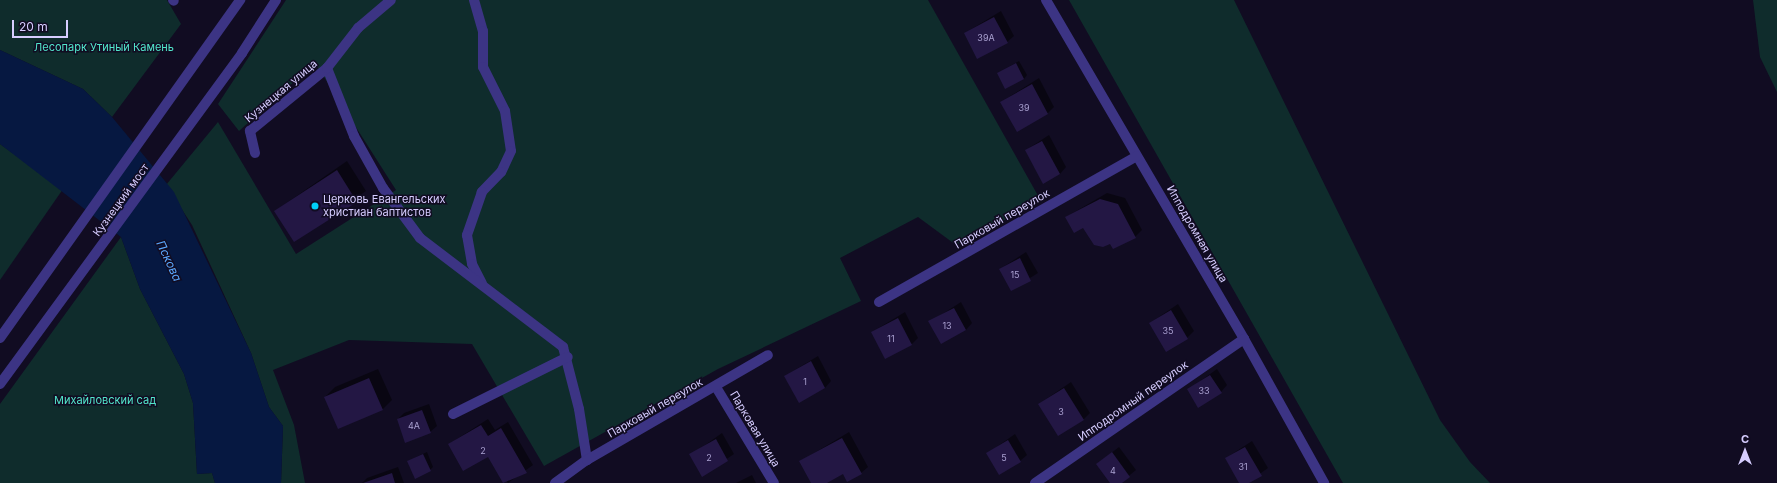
<!DOCTYPE html>
<html>
<head>
<meta charset="utf-8">
<style>
	body { margin:0 }
	#map { position:relative; width:1777px; height:483px; overflow:hidden; background:#110c22; font-family:Inter,sans-serif }
	div>[style] { position:absolute }
	.green>* { inset:0; background:#0f2c2c }
	.water>* { inset:0; background:#061841 }
	.shadow>* { inset:0; background:#0007 }
	.building>* { inset:0; background:#231744 }
	.minor>* { height:10px; margin:-5px; padding:0 5px; transform-origin:5px; border-radius:5px; background:#3c3484 }
	.dots>* { width:11px; height:11px; translate:-50% -50%; box-sizing:border-box; border:2px solid #110c22; border-radius:50% }
	span { translate:-50% -50%; white-space:nowrap; text-align:center; line-height:1.15; -webkit-text-stroke:3px #110c22; paint-order:stroke }
	.number-label { font-size:9px; color:#a9a0d0 }
	.number-label span { -webkit-text-stroke-width:0 }
	.park-label { font-size:11px; color:#52e6cb }
	.street-label { font-size:11px; color:#d6cdff }
	.poi-label { font-size:11px; color:#d6cdff }
	.left { translate:0 -50%; text-align:left }
	.water-label { font-size:12px; color:#5ba8ff; font-style:italic }
	.north { position:absolute; left:1725px; top:431px; width:40px; height:40px; -webkit-text-stroke:3px #110c22; paint-order:stroke; rotate:0deg; font-size:11px; font-weight:700; line-height:16px; text-align:center; color:#d6cdff }
	.north::after { content:''; display:block; margin:auto; width:14px; height:18px; background:#d6cdff; clip-path:polygon(50% 0,100% 100%,50% 72%,0 100%) }
	.scale { position:absolute; left:12px; top:20px; width:56px; height:18px; box-sizing:border-box; border:2px solid #d6cdff; border-top:0; padding-left:5px; font-size:12px; line-height:14px; white-space:nowrap; color:#d6cdff; -webkit-text-stroke:3px #110c22; paint-order:stroke }
</style>
</head>
<body>
<div id="map">
	<div class="green">
		<div style="clip-path:polygon(0 0,167px 0,181px 24px,112px 117px,83px 89px,0 50px)"></div>
		<div style="clip-path:polygon(286px 0,928px 0,1041px 201px,956px 245px,918px 217px,840px 258px,861px 301px,718px 369px,544px 466px,472px 344px,349px 340px,273px 370px,294px 425px,305px 483px,281px 483px,283px 426px,269px 407px,251px 353px,192px 225px,166px 185px,218px 122px,296px 254px,396px 190px,315px 63px,239px 131px,218px 104px)"></div>
		<div style="clip-path:polygon(1069px 0,1234px 0,1440px 420px,1470px 462px,1490px 483px,1343px 483px)"></div>
		<div style="clip-path:polygon(1753px 0,1777px 0,1777px 92px,1760px 57px)"></div>
		<div style="clip-path:polygon(0 144px,63px 189px,0 280px)"></div>
		<div style="clip-path:polygon(121px 237px,140px 289px,184px 374px,193px 403px,197px 474px,212px 473px,215px 483px,0 483px,0 404px)"></div>
	</div>
	<div class="water">
		<div style="clip-path:polygon(0 50px,83px 89px,112px 117px,174px 192px,251px 353px,269px 407px,283px 426px,281px 483px,215px 483px,212px 473px,197px 474px,193px 403px,184px 374px,140px 289px,121px 237px,0 144px)"></div>
	</div>
	<div class="shadow">
		<div style="clip-path:polygon(1001px 11px,1014px 36px,1007px 42px,965px 33px)"></div>
		<div style="clip-path:polygon(1019px 61px,1027px 75px,1024px 79px,998px 73px)"></div>
		<div style="clip-path:polygon(1039px 78px,1054px 107px,1048px 113px,1001px 102px)"></div>
		<div style="clip-path:polygon(1049px 135px,1066px 167px,1060px 174px,1026px 150px)"></div>
		<div style="clip-path:polygon(347px 161px,366px 191px,294px 241px,275px 211px)"></div>
		<div style="clip-path:polygon(1107px 193px,1125px 198px,1142px 230px,1135px 237px,1110px 242px,1066px 217px)"></div>
		<div style="clip-path:polygon(1026px 252px,1038px 273px,1011px 290px,1000px 269px)"></div>
		<div style="clip-path:polygon(961px 302px,972px 323px,966px 330px,930px 322px)"></div>
		<div style="clip-path:polygon(1178px 304px,1194px 331px,1187px 338px,1150px 323px)"></div>
		<div style="clip-path:polygon(905px 312px,918px 338px,912px 344px,872px 332px)"></div>
		<div style="clip-path:polygon(818px 356px,831px 381px,825px 388px,785px 376px)"></div>
		<div style="clip-path:polygon(378px 369px,392px 400px,382px 410px,325px 397px,335px 387px)"></div>
		<div style="clip-path:polygon(1217px 369px,1227px 385px,1221px 392px,1188px 390px)"></div>
		<div style="clip-path:polygon(1071px 382px,1090px 413px,1083px 420px,1039px 404px)"></div>
		<div style="clip-path:polygon(429px 404px,437px 426px,430px 432px,398px 419px,404px 413px)"></div>
		<div style="clip-path:polygon(488px 419px,495px 430px,508px 422px,533px 465px,508px 483px,489px 455px,449px 444px)"></div>
		<div style="clip-path:polygon(849px 432px,868px 467px,861px 473px,844px 473px,825px 483px,812px 483px,801px 461px)"></div>
		<div style="clip-path:polygon(722px 433px,734px 454px,703px 475px,691px 455px)"></div>
		<div style="clip-path:polygon(1015px 434px,1027px 455px,1020px 461px,988px 453px)"></div>
		<div style="clip-path:polygon(1252px 441px,1268px 468px,1247px 483px,1240px 483px,1226px 458px)"></div>
		<div style="clip-path:polygon(1119px 447px,1136px 470px,1120px 483px,1111px 483px,1097px 464px)"></div>
		<div style="clip-path:polygon(427px 452px,433px 467px,430px 470px,408px 461px)"></div>
		<div style="clip-path:polygon(398px 467px,404px 483px,362px 483px,367px 478px)"></div>
		<div style="clip-path:polygon(752px 475px,756px 483px,736px 483px)"></div>
	</div>
	<div class="building">
		<div style="clip-path:polygon(994px 17px,1008px 43px,977px 59px,964px 33px)"></div>
		<div style="clip-path:polygon(1016px 63px,1024px 79px,1005px 89px,997px 73px)"></div>
		<div style="clip-path:polygon(1032px 84px,1048px 114px,1017px 132px,1000px 102px)"></div>
		<div style="clip-path:polygon(1042px 141px,1060px 174px,1043px 184px,1025px 150px)"></div>
		<div style="clip-path:polygon(337px 170px,357px 202px,294px 242px,274px 211px)"></div>
		<div style="clip-path:polygon(1100px 199px,1118px 204px,1136px 238px,1113px 249px,1110px 244px,1103px 247px,1094px 245px,1083px 228px,1074px 233px,1065px 217px)"></div>
		<div style="clip-path:polygon(1020px 258px,1031px 281px,1011px 291px,999px 269px)"></div>
		<div style="clip-path:polygon(954px 308px,966px 330px,941px 344px,928px 321px)"></div>
		<div style="clip-path:polygon(1171px 310px,1188px 339px,1166px 352px,1149px 323px)"></div>
		<div style="clip-path:polygon(898px 318px,912px 345px,885px 359px,871px 332px)"></div>
		<div style="clip-path:polygon(811px 361px,825px 388px,799px 403px,784px 376px)"></div>
		<div style="clip-path:polygon(1210px 375px,1222px 393px,1198px 408px,1187px 389px)"></div>
		<div style="clip-path:polygon(369px 378px,383px 410px,338px 429px,324px 397px)"></div>
		<div style="clip-path:polygon(1064px 388px,1084px 420px,1058px 436px,1038px 404px)"></div>
		<div style="clip-path:polygon(422px 410px,431px 433px,405px 443px,397px 419px)"></div>
		<div style="clip-path:polygon(481px 425px,488px 436px,501px 428px,527px 473px,503px 483px,488px 457px,463px 471px,448px 444px)"></div>
		<div style="clip-path:polygon(842px 438px,862px 474px,847px 482px,843px 474px,827px 483px,811px 483px,799px 461px)"></div>
		<div style="clip-path:polygon(716px 439px,728px 461px,702px 477px,689px 454px)"></div>
		<div style="clip-path:polygon(1008px 440px,1021px 462px,999px 475px,986px 453px)"></div>
		<div style="clip-path:polygon(1245px 447px,1262px 476px,1249px 483px,1239px 483px,1225px 458px)"></div>
		<div style="clip-path:polygon(1112px 452px,1130px 477px,1122px 483px,1110px 483px,1096px 464px)"></div>
		<div style="clip-path:polygon(423px 454px,431px 471px,415px 479px,407px 461px)"></div>
		<div style="clip-path:polygon(392px 473px,395px 483px,363px 483px)"></div>
	</div>
	<div class="minor">
		<div style="left:173px;top:0;width:1px;rotate:45deg"></div>
		<div style="left:474px;top:0;width:32px;rotate:74deg"></div>
		<div style="left:483px;top:31px;width:36px;rotate:90deg"></div>
		<div style="left:483px;top:67px;width:49px;rotate:63.4deg"></div>
		<div style="left:505px;top:111px;width:40px;rotate:81.5deg"></div>
		<div style="left:511px;top:151px;width:23px;rotate:115deg"></div>
		<div style="left:501px;top:172px;width:28px;rotate:134deg"></div>
		<div style="left:482px;top:192px;width:46px;rotate:109.2deg"></div>
		<div style="left:467px;top:235px;width:29px;rotate:80deg"></div>
		<div style="left:472px;top:264px;width:22px;rotate:63deg"></div>
		<div style="left:1046px;top:0;width:393px;rotate:59.7deg"></div>
		<div style="left:1244px;top:339px;width:165px;rotate:60.9deg"></div>
		<div style="left:327px;top:68px;width:73px;rotate:68.3deg"></div>
		<div style="left:354px;top:136px;width:60px;rotate:60.9deg"></div>
		<div style="left:383px;top:188px;width:62px;rotate:53.5deg"></div>
		<div style="left:420px;top:238px;width:180px;rotate:37.3deg"></div>
		<div style="left:563px;top:347px;width:64px;rotate:75.5deg"></div>
		<div style="left:579px;top:409px;width:52px;rotate:81.1deg"></div>
		<div style="left:255px;top:153px;width:23px;rotate:-103deg"></div>
		<div style="left:250px;top:131px;width:99px;rotate:-39.3deg"></div>
		<div style="left:327px;top:68px;width:51px;rotate:-52.2deg"></div>
		<div style="left:358px;top:28px;width:43px;rotate:-40.3deg"></div>
		<div style="left:879px;top:302px;width:296px;rotate:-29.5deg"></div>
		<div style="left:0;top:338px;width:415px;rotate:-54.6deg"></div>
		<div style="left:0;top:384px;width:410px;rotate:-53.8deg"></div>
		<div style="left:242px;top:53px;width:63px;rotate:-57.3deg"></div>
		<div style="left:716px;top:387px;width:112px;rotate:58.9deg"></div>
		<div style="left:453px;top:414px;width:128px;rotate:-26.4deg"></div>
		<div style="left:555px;top:483px;width:39px;rotate:-36deg"></div>
		<div style="left:587px;top:460px;width:209px;rotate:-30.1deg"></div>
		<div style="left:1035px;top:483px;width:254px;rotate:-34.6deg"></div>
	</div>
	<div class="dots">
		<div style="left:315px;top:206px;background:#00cff8"></div>
	</div>
	<div class="number-label">
		<span style="left:986px;top:38px">39А</span>
		<span style="left:1024px;top:108px">39</span>
		<span style="left:1015px;top:275px">15</span>
		<span style="left:947px;top:326px">13</span>
		<span style="left:1168px;top:331px">35</span>
		<span style="left:891px;top:339px">11</span>
		<span style="left:805px;top:382px">1</span>
		<span style="left:1204px;top:391px">33</span>
		<span style="left:1061px;top:412px">3</span>
		<span style="left:414px;top:426px">4А</span>
		<span style="left:483px;top:451px">2</span>
		<span style="left:709px;top:458px">2</span>
		<span style="left:1004px;top:458px">5</span>
		<span style="left:1243px;top:467px">31</span>
		<span style="left:1113px;top:471px">4</span>
	</div>
	<div class="park-label">
		<span style="left:104px;top:47px">Лесопарк Утиный Камень</span>
		<span style="left:105px;top:400px">Михайловский сад</span>
	</div>
	<div class="street-label">
		<span style="left:281px;top:91px;rotate:-40deg">Кузнецкая улица</span>
		<span style="left:121px;top:200px;rotate:-54deg">Кузнецкий мост</span>
		<span style="left:1002px;top:219px;rotate:-30deg">Парковый переулок</span>
		<span style="left:1197px;top:234px;rotate:60deg">Ипподромная улица</span>
		<span style="left:1133px;top:401px;rotate:-35deg">Ипподромный переулок</span>
		<span style="left:655px;top:408px;rotate:-30deg">Парковый переулок</span>
		<span style="left:755px;top:429px;rotate:59deg">Парковая улица</span>
	</div>
	<div class="poi-label">
		<span class="left" style="left:323px;top:206px">Церковь Евангельских<br>христиан баптистов</span>
	</div>
	<div class="water-label">
		<span style="left:169px;top:261px;rotate:65deg">Пскова</span>
	</div>
	<div class="north">С</div>
	<div class="scale">20 m</div>
</div>
</body>
</html>
